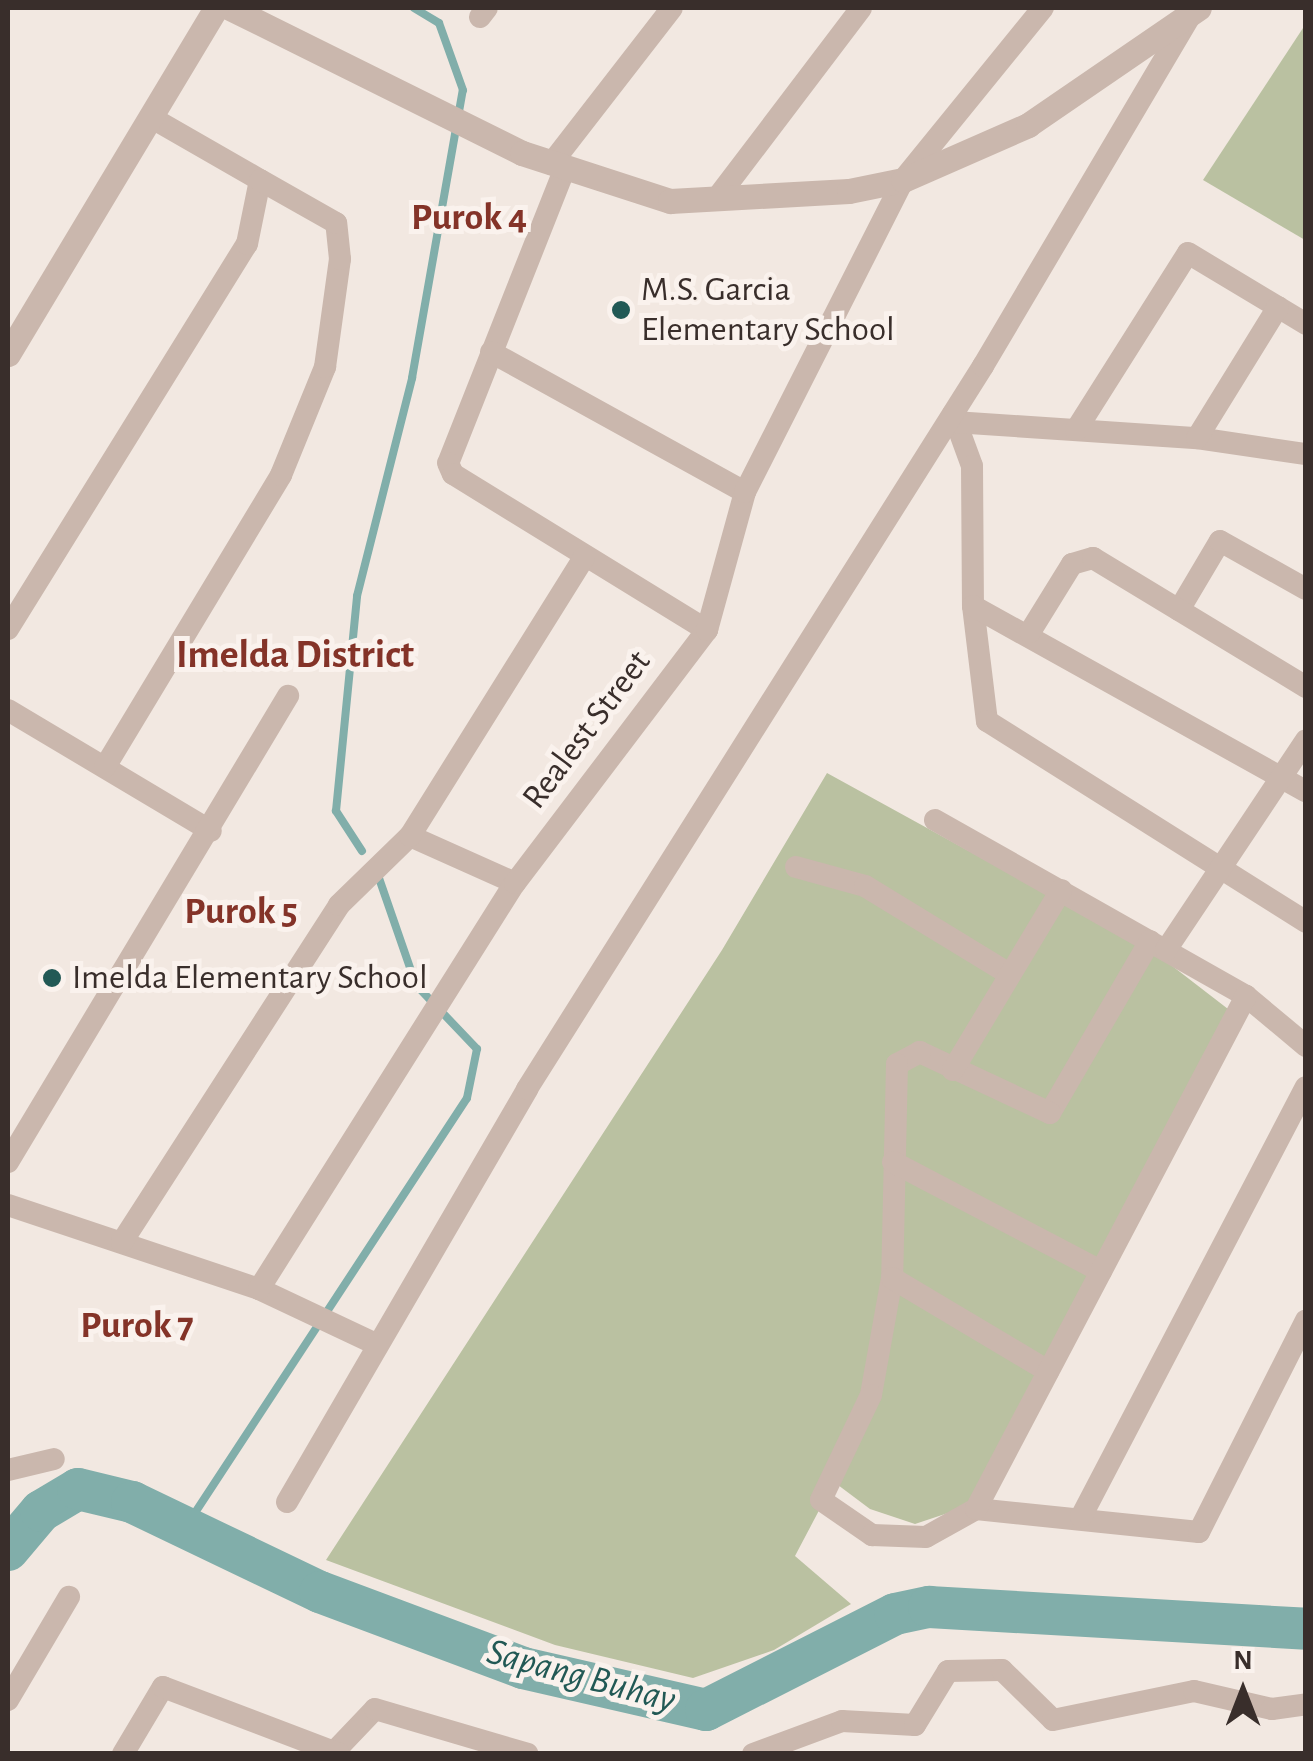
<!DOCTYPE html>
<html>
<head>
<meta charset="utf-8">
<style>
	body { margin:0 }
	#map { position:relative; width:1313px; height:1761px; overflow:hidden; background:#f2e8e1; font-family:"Alegreya Sans",sans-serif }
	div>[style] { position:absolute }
	.green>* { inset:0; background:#bac1a1 }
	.stream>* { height:8px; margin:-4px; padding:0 4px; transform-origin:4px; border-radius:4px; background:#81aeaa }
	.river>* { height:42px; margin:-21px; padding:0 21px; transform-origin:21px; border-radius:21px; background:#81aeaa }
	.minor>* { height:22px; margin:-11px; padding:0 11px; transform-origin:11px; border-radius:11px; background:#cab7ad }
	.tertiary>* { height:25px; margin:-12.5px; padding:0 12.5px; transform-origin:12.5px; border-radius:12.5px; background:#cab7ad }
	.dots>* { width:28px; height:28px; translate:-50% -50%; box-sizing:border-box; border:5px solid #faf2ed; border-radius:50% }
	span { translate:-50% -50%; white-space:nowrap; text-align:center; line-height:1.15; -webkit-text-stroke:10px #faf2ed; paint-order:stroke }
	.poi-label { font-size:35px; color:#392e2b }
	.left { translate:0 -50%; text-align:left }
	.street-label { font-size:35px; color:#392e2b }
	.neighbourhood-label { font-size:38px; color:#843328; font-weight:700 }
	.water-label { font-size:38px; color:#225955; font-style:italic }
	.quarter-label { font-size:40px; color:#843328; font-weight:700 }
	.frame { position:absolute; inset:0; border:10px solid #392e2b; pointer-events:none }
	.north { position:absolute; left:1193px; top:1641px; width:100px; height:100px; -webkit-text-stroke:8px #faf2ed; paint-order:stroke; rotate:0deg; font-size:28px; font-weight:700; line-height:40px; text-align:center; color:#392e2b }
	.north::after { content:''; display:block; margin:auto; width:35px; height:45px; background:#392e2b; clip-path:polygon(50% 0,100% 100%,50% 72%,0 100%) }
</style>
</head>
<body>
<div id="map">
	<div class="green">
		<div style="clip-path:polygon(1305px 25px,1305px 240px,1203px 180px)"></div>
		<div style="clip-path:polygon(827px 773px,1158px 955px,1228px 1009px,972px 1505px,915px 1524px,870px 1509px,834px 1482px,795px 1556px,851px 1604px,774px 1650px,693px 1678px,555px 1645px,326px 1560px,722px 950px)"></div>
	</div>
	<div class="stream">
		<div style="left:362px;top:851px;width:48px;rotate:-123deg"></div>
		<div style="left:336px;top:811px;width:216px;rotate:-84.4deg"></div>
		<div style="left:357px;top:596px;width:225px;rotate:-75.8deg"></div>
		<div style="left:412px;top:378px;width:292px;rotate:-80deg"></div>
		<div style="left:463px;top:90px;width:71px;rotate:-109.7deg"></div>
		<div style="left:439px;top:23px;width:29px;rotate:-149deg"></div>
		<div style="left:185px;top:1528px;width:514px;rotate:-56.74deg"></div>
		<div style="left:467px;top:1098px;width:50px;rotate:-78.5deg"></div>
		<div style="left:477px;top:1049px;width:88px;rotate:-133.6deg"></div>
		<div style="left:416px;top:985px;width:116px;rotate:-109.1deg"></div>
	</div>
	<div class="river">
		<div style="left:8px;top:1550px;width:51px;rotate:-49.8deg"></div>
		<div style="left:41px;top:1511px;width:43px;rotate:-30.7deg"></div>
		<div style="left:78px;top:1489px;width:56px;rotate:13.5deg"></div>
		<div style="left:132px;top:1502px;width:208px;rotate:25.6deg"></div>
		<div style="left:320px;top:1592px;width:217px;rotate:20.5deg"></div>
		<div style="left:523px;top:1668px;width:188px;rotate:12.9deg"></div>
		<div style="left:706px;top:1710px;width:212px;rotate:-26.9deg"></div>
		<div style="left:895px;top:1614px;width:35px;rotate:-12deg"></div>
		<div style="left:929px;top:1607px;width:378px;rotate:3.3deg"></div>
	</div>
	<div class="minor">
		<div style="left:480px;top:17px;width:11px;rotate:-52deg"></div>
		<div style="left:551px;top:164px;width:197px;rotate:-52.2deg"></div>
		<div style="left:565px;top:168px;width:317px;rotate:111.6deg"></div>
		<div style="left:448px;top:463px;width:12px;rotate:66deg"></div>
		<div style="left:453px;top:474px;width:298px;rotate:31.6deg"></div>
		<div style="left:717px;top:198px;width:238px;rotate:-52.8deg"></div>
		<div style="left:491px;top:352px;width:290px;rotate:28.9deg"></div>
		<div style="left:953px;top:414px;width:55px;rotate:69.9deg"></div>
		<div style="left:972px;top:466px;width:140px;rotate:89.6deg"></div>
		<div style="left:973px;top:606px;width:116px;rotate:83.1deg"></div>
		<div style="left:987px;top:721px;width:377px;rotate:32.2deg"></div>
		<div style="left:954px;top:422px;width:244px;rotate:3.8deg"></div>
		<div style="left:1197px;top:438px;width:110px;rotate:8.4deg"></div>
		<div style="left:1076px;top:430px;width:209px;rotate:-57.7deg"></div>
		<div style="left:1188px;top:253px;width:138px;rotate:31deg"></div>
		<div style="left:1197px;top:438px;width:154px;rotate:-58.3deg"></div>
		<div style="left:973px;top:606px;width:381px;rotate:29.1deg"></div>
		<div style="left:1179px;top:610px;width:80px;rotate:-59.3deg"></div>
		<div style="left:1220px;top:541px;width:98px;rotate:29.2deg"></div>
		<div style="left:8px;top:629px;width:453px;rotate:-58.2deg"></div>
		<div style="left:247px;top:244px;width:65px;rotate:-78.5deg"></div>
		<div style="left:260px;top:180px;width:122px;rotate:-150.1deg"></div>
		<div style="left:1030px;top:632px;width:80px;rotate:-58.3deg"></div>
		<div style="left:1072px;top:564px;width:22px;rotate:-16deg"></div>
		<div style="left:1093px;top:558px;width:249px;rotate:31.2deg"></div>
		<div style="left:8px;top:710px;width:236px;rotate:30.8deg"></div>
		<div style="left:105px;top:767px;width:341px;rotate:-58.9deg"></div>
		<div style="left:281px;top:475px;width:117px;rotate:-67.8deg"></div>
		<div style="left:325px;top:367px;width:109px;rotate:-82.1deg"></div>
		<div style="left:340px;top:259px;width:36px;rotate:-96deg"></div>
		<div style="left:336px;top:223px;width:87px;rotate:-150.5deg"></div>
		<div style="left:935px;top:820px;width:357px;rotate:29.5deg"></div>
		<div style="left:1246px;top:996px;width:78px;rotate:39.8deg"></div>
		<div style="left:410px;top:836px;width:115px;rotate:24.1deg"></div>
		<div style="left:796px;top:867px;width:72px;rotate:15.4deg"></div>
		<div style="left:865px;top:886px;width:165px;rotate:31.4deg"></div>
		<div style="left:1150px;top:941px;width:199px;rotate:120.2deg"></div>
		<div style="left:1050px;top:1113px;width:144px;rotate:-154.9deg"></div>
		<div style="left:920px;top:1052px;width:26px;rotate:152deg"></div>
		<div style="left:897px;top:1064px;width:214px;rotate:91.3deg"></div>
		<div style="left:892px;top:1278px;width:119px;rotate:100.2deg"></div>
		<div style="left:871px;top:1395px;width:116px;rotate:115.5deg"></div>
		<div style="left:821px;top:1500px;width:62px;rotate:34.5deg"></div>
		<div style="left:872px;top:1535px;width:54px;rotate:2.1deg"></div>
		<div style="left:926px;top:1537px;width:57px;rotate:-29.2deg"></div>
		<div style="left:976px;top:1509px;width:224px;rotate:5.9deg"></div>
		<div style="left:1199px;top:1532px;width:237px;rotate:-63.2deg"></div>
		<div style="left:1166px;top:950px;width:252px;rotate:-56.3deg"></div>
		<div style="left:953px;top:1070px;width:210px;rotate:-59deg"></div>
		<div style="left:8px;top:1162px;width:544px;rotate:-59deg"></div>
		<div style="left:893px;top:1162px;width:235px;rotate:27.7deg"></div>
		<div style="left:8px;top:1205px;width:265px;rotate:18.5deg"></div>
		<div style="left:259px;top:1289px;width:129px;rotate:25.2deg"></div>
		<div style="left:122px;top:1242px;width:401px;rotate:-57.2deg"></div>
		<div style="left:339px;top:905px;width:99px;rotate:-44.2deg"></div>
		<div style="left:410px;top:836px;width:328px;rotate:-58deg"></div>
		<div style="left:892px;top:1278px;width:182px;rotate:30.8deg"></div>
		<div style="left:259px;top:1289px;width:480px;rotate:-57.8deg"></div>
		<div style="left:515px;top:883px;width:318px;rotate:-52.8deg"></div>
		<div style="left:707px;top:630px;width:143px;rotate:-74.6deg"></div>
		<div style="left:745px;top:492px;width:350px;rotate:-63.1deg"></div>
		<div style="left:903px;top:180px;width:222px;rotate:-50.9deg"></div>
		<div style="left:8px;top:1470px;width:47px;rotate:-13.4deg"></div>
		<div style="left:287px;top:1502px;width:478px;rotate:-59.8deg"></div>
		<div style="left:527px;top:1089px;width:855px;rotate:-57.76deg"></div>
		<div style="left:983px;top:366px;width:415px;rotate:-59.4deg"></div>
		<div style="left:976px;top:1509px;width:580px;rotate:-62.24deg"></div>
		<div style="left:1081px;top:1517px;width:485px;rotate:-62.4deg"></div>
		<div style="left:8px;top:1700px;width:120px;rotate:-59.4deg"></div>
		<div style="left:334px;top:1752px;width:59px;rotate:-46.4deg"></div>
		<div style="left:375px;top:1709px;width:159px;rotate:16.4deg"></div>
		<div style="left:123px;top:1754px;width:78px;rotate:-59.2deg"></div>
		<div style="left:163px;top:1687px;width:188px;rotate:20.8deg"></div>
		<div style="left:753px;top:1754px;width:95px;rotate:-20.3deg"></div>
		<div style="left:842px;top:1721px;width:73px;rotate:3.1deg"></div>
		<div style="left:915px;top:1725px;width:63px;rotate:-58.6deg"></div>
		<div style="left:948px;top:1671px;width:54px;rotate:-1.1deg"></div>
		<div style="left:1002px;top:1670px;width:71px;rotate:44.4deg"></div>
		<div style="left:1053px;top:1720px;width:144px;rotate:-11.6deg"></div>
		<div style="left:1194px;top:1691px;width:80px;rotate:13deg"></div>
		<div style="left:1272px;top:1709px;width:34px;rotate:-8deg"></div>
	</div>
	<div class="tertiary">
		<div style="left:230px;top:8px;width:326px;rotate:26.4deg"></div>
		<div style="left:522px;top:153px;width:156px;rotate:18deg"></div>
		<div style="left:670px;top:201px;width:179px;rotate:-3.2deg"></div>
		<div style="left:849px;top:191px;width:55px;rotate:-11.5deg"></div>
		<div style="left:903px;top:180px;width:137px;rotate:-23.7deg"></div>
		<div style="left:1028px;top:125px;width:207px;rotate:-34.4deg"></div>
		<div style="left:8px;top:354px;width:404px;rotate:-59deg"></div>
	</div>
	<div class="dots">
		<div style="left:621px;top:310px;background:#225955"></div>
		<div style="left:52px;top:978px;background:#225955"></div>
	</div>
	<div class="poi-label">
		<span class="left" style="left:641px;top:310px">M.S. Garcia<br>Elementary School</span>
		<span class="left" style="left:72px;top:978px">Imelda Elementary School</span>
	</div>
	<div class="street-label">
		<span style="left:587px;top:730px;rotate:-53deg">Realest Street</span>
	</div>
	<div class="neighbourhood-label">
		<span style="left:469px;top:219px">Purok 4</span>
		<span style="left:241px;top:913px">Purok 5</span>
		<span style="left:137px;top:1327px">Purok 7</span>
	</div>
	<div class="water-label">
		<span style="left:581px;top:1677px;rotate:15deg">Sapang Buhay</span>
	</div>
	<div class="quarter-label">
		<span style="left:295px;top:655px">Imelda District</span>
	</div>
	<div class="frame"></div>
	<div class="north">N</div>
</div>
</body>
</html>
